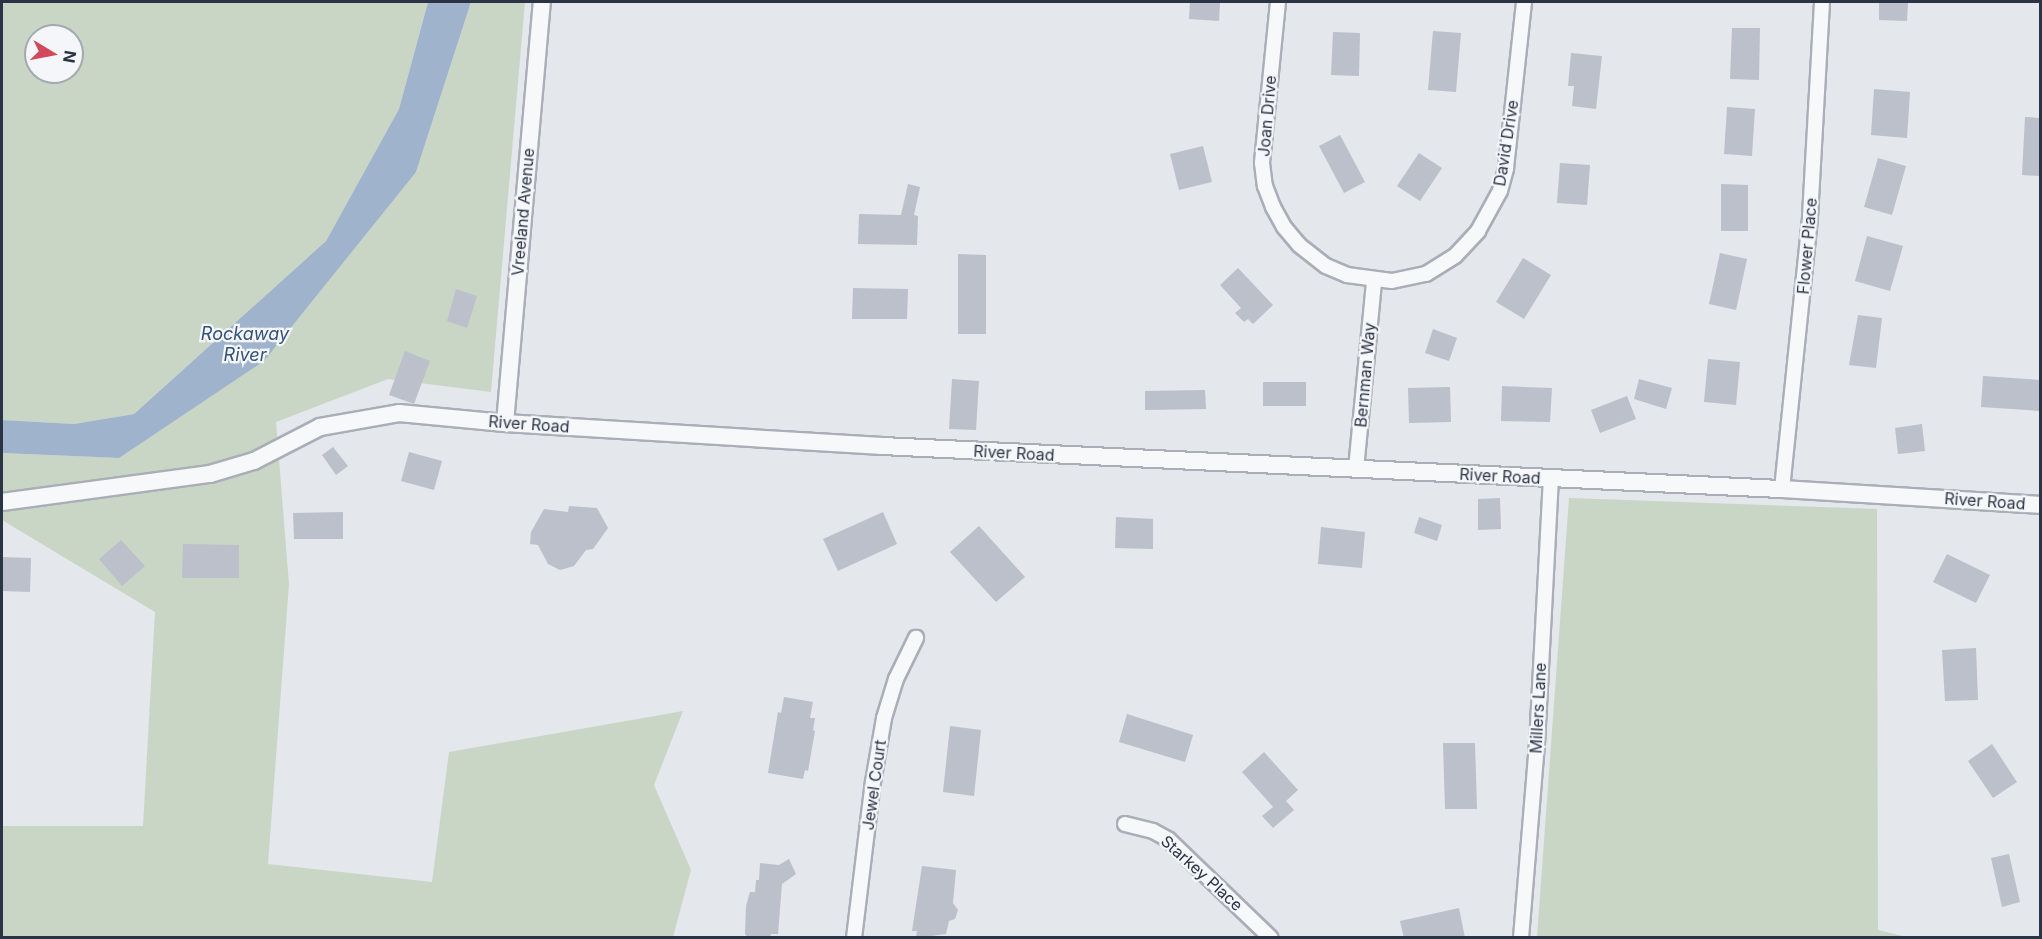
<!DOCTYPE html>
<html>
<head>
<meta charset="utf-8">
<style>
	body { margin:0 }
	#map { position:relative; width:2042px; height:939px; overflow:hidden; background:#e4e7ec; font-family:Inter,sans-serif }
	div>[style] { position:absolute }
	.green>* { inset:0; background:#c9d6c5 }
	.water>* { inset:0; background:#9fb4cc }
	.building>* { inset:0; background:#bbc0ca }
	.roads { filter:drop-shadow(2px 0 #a9aeb7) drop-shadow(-2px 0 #a9aeb7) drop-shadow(0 2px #a9aeb7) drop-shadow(0 -2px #a9aeb7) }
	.minor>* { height:14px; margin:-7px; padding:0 7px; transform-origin:7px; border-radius:7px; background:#f7f8fa }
	.tertiary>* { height:16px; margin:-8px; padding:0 8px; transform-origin:8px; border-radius:8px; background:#f7f8fa }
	span { translate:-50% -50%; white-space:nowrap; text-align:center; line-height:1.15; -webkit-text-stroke:4.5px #f4f6f9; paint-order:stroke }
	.street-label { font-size:16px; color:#2b3445 }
	.water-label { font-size:18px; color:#34527a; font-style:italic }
	.frame { position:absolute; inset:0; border:3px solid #2b3445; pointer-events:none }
	.north { position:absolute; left:24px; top:24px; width:60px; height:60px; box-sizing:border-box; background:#f4f6f9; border:2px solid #a4a8b1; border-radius:50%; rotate:100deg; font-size:16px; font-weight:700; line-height:24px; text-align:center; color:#2b3445 }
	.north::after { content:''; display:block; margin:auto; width:21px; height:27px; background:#d1495b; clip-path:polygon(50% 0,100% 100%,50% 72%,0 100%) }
</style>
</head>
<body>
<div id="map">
	<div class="green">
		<div style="clip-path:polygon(evenodd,2px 2px,428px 2px,399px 109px,326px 241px,134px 414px,74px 424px,2px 420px,2px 2px,36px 36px,72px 36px,72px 72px,36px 72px,36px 36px)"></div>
		<div style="clip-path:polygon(471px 2px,525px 2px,491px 392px,388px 379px,276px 422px,289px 584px,268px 864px,432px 882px,449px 752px,683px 711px,654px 785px,691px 870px,673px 937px,2px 938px,2px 826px,143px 826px,155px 612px,2px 520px,2px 453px,119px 458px,416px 172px)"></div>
		<div style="clip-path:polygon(1569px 498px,1877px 509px,1878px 930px,1907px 937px,1537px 937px)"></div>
	</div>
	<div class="water">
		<div style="clip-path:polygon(428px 2px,471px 2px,416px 172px,264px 361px,119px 458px,2px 453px,2px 420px,74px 424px,134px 414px,326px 241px,399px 109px)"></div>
	</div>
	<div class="building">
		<div style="clip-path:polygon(1190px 2px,1220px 2px,1219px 21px,1189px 19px)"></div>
		<div style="clip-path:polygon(1879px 2px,1908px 2px,1907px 21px,1879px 20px)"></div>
		<div style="clip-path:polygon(1732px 28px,1760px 28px,1759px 80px,1730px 79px)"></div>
		<div style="clip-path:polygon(1433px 31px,1461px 33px,1456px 92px,1428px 90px)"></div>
		<div style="clip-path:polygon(1333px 32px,1360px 33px,1359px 76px,1331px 75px)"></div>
		<div style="clip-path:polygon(1571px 53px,1602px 56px,1596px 109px,1572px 106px,1574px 86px,1568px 86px)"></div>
		<div style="clip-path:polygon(1874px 89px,1910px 92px,1907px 138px,1871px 135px)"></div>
		<div style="clip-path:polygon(1727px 107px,1755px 109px,1752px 156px,1724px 154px)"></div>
		<div style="clip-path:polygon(2025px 117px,2040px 118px,2040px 176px,2022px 175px)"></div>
		<div style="clip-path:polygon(1340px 135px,1365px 182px,1344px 193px,1319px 146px)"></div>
		<div style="clip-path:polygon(1203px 146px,1212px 182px,1179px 190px,1170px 154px)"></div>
		<div style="clip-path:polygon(1419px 153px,1442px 168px,1420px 201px,1397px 186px)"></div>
		<div style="clip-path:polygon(1878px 158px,1906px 166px,1892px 215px,1864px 207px)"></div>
		<div style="clip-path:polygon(1560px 163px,1590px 165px,1587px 205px,1557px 203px)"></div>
		<div style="clip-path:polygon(908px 184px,920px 187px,914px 215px,918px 216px,917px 245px,858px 244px,859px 214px,901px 215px)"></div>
		<div style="clip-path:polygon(1721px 184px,1748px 185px,1748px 231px,1721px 231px)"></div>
		<div style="clip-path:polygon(1867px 236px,1903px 246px,1890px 291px,1855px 281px)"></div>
		<div style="clip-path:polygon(1720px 253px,1747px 259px,1736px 310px,1709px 304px)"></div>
		<div style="clip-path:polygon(958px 254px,986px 255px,986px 334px,958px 334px)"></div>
		<div style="clip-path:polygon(1523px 258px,1551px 275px,1524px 319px,1496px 302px)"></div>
		<div style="clip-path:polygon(1238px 268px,1273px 305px,1253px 324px,1248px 319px,1244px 322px,1235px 313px,1241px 308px,1220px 285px)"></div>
		<div style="clip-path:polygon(853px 288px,908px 289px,907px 319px,852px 319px)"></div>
		<div style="clip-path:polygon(456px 289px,477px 296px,467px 328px,447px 321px)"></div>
		<div style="clip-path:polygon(1858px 315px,1882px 318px,1876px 368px,1849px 365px)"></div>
		<div style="clip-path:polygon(1433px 329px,1457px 338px,1449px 361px,1425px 353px)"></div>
		<div style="clip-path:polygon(405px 351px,430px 361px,414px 404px,389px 395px)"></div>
		<div style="clip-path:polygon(1708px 359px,1740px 362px,1736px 405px,1704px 402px)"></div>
		<div style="clip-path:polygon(1983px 376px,2040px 380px,2040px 411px,1981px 407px)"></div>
		<div style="clip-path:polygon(952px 379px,979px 381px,976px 430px,949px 429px)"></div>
		<div style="clip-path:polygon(1639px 379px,1672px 388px,1666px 409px,1634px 399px)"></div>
		<div style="clip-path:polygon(1263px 382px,1306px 382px,1306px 406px,1263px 406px)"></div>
		<div style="clip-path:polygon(1502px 386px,1552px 388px,1550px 422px,1501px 421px)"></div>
		<div style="clip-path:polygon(1450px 387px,1451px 422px,1409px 423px,1408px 388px)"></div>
		<div style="clip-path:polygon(1205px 390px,1206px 409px,1145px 410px,1145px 391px)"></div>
		<div style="clip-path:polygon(1627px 396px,1636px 419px,1600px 433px,1591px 410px)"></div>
		<div style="clip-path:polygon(1922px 424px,1925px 451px,1898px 454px,1895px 428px)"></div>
		<div style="clip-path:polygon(333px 447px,348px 466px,336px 475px,322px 455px)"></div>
		<div style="clip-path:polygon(409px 452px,442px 461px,434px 490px,401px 481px)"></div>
		<div style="clip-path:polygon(1500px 498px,1501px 529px,1478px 530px,1478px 499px)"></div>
		<div style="clip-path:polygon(569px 506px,597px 508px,608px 528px,593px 549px,586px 550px,574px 566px,560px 570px,548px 564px,538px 545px,530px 544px,531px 532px,544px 509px,568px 512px)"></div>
		<div style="clip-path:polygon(343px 512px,343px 539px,294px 539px,293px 513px)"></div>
		<div style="clip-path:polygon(883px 512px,897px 544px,838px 571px,823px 539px)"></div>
		<div style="clip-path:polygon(1116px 517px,1153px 519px,1153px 549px,1115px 548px)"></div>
		<div style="clip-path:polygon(1419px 517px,1442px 525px,1437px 541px,1414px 533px)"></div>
		<div style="clip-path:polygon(979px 526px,1025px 577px,996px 602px,950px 552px)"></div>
		<div style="clip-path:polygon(1321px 527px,1365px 532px,1362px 568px,1318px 564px)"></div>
		<div style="clip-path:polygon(121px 540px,145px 566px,122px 586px,99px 559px)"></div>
		<div style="clip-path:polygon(183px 544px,239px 545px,239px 578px,182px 578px)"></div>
		<div style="clip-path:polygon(1947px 554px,1990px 575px,1976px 603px,1933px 582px)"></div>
		<div style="clip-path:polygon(2px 557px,31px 558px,30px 592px,2px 591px)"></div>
		<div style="clip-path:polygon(1976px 648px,1978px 700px,1945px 701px,1942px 650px)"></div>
		<div style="clip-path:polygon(784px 697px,813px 702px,810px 718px,815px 718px,813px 730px,815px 731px,808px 771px,805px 770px,803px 779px,768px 773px,778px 712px,781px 713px)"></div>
		<div style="clip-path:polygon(1127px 714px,1193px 735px,1185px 762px,1119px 742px)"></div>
		<div style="clip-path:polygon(950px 726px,981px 730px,974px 796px,943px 792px)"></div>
		<div style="clip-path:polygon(1443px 743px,1475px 743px,1477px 809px,1445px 809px)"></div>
		<div style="clip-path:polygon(1992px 744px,2017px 782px,1993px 798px,1968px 761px)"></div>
		<div style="clip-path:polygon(1264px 752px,1298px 790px,1286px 801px,1294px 810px,1273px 828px,1262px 816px,1273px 807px,1242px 772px)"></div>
		<div style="clip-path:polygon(2009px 854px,2020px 902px,2002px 907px,1991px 858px)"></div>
		<div style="clip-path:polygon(789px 859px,796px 874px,782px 884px,778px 934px,771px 934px,770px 938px,748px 938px,745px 934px,746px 906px,750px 892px,755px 892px,756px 880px,759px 880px,760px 863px,779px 865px)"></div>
		<div style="clip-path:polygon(922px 866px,956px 870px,953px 903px,958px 910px,955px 919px,949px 921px,946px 934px,916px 938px,917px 931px,912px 931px)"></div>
		<div style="clip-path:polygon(1459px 908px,1465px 938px,1404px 938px,1400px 921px)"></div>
	</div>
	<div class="roads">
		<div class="minor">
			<div style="left:1278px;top:2px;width:162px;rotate:95.7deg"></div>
			<div style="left:1262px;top:163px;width:23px;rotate:83deg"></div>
			<div style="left:1265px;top:186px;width:22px;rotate:69deg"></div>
			<div style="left:1273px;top:207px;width:23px;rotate:61deg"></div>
			<div style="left:1284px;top:227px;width:23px;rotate:50deg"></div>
			<div style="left:1299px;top:245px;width:34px;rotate:38deg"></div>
			<div style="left:1326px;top:266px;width:23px;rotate:23deg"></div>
			<div style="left:1347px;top:275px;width:45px;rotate:7.6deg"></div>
			<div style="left:1392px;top:281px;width:35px;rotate:-12deg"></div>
			<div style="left:1426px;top:274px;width:34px;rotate:-32deg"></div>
			<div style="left:1455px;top:256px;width:34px;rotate:-47deg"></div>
			<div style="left:1478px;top:231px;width:46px;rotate:-61.2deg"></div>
			<div style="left:1500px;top:191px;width:24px;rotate:-75deg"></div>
			<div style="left:1506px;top:168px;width:167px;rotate:-83.8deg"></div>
			<div style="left:1356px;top:469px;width:189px;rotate:-84.5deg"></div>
			<div style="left:1782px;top:489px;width:273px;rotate:-84.1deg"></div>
			<div style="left:1810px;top:217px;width:215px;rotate:-86.8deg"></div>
			<div style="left:1125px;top:824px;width:29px;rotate:14deg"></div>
			<div style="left:1153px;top:831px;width:18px;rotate:29deg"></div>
			<div style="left:1169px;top:840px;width:141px;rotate:43.9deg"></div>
			<div style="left:854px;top:938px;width:157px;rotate:-83.1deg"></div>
			<div style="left:873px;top:782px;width:65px;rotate:-80.2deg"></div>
			<div style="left:884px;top:718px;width:41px;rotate:-72.9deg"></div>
			<div style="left:896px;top:679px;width:46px;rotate:-64deg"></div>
			<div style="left:1521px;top:938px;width:195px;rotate:-85.3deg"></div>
			<div style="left:1537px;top:744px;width:266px;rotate:-87deg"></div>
		</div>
		<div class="tertiary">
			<div style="left:505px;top:423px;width:423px;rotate:-85deg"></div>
			<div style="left:2px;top:502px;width:210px;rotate:-7.7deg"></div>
			<div style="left:210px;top:474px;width:46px;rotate:-16.5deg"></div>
			<div style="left:254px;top:461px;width:74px;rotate:-27.3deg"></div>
			<div style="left:320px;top:427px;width:80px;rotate:-10deg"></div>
			<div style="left:399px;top:413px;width:106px;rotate:5.4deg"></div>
			<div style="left:505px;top:423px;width:378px;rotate:3.5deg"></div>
			<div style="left:882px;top:446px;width:901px;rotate:2.74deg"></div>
			<div style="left:1782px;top:489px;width:258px;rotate:3.5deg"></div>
		</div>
	</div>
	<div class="street-label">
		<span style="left:1267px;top:116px;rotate:-85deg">Joan Drive</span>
		<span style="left:1506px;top:143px;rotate:-81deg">David Drive</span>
		<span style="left:523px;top:212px;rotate:-85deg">Vreeland Avenue</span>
		<span style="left:1807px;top:246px;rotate:-85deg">Flower Place</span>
		<span style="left:1365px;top:375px;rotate:-85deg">Bernman Way</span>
		<span style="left:529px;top:424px;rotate:4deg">River Road</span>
		<span style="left:1014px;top:453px;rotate:3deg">River Road</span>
		<span style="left:1500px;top:476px;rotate:3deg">River Road</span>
		<span style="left:1985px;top:501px;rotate:4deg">River Road</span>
		<span style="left:1538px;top:708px;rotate:-87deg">Millers Lane</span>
		<span style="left:874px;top:785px;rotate:-82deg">Jewel Court</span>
		<span style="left:1202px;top:873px;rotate:42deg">Starkey Place</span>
	</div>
	<div class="water-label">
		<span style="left:245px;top:345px">Rockaway<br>River</span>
	</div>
	<div class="frame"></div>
	<div class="north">N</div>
</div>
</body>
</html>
